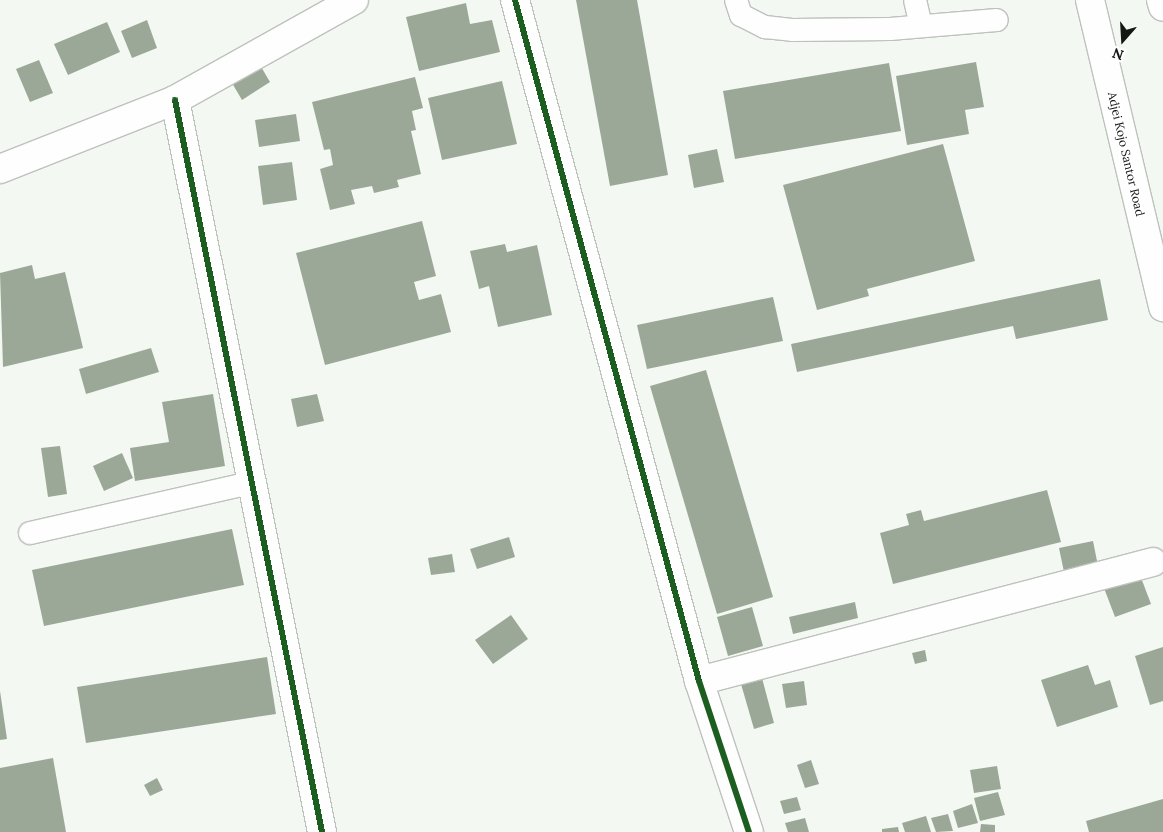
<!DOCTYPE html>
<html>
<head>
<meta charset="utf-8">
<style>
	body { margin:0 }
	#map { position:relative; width:1163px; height:832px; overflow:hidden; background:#f3f9f2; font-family:Lora,serif }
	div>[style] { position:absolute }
	.building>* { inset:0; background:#9ca897 }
	.roads { filter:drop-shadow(1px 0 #bec2bd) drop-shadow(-1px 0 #bec2bd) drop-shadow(0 1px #bec2bd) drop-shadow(0 -1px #bec2bd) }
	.lane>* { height:22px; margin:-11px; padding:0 11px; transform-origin:11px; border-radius:11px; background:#fdfefd }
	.street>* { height:28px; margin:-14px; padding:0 14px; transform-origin:14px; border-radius:14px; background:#fdfefd }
	.secondary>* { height:28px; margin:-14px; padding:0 14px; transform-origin:14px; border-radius:14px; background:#fdfefd }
	.cycleway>* { height:6px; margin:-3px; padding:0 3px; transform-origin:3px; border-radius:3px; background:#1b5e20 }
	span { translate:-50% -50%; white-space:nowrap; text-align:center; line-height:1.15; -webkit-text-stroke:4px #fff; paint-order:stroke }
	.street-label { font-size:12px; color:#141713 }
	.north { position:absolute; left:1098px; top:15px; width:50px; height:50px; -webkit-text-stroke:4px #fff; paint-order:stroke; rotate:199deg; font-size:14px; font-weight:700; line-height:20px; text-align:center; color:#141713 }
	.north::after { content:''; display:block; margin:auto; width:18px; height:22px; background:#141713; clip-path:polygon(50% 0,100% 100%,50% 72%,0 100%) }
</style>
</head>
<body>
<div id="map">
	<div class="building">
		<div style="clip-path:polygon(576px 0,637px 0,668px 175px,610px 186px)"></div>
		<div style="clip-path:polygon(466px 3px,470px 24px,492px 20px,500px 52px,419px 71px,406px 17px)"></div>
		<div style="clip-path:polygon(147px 20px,157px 48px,132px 58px,121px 31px)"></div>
		<div style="clip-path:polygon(107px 22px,120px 52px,68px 75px,54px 44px)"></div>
		<div style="clip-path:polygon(39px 60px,53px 93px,30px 102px,16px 69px)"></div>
		<div style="clip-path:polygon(976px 62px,984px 107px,965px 110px,969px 134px,907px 145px,896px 76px)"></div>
		<div style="clip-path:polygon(889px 63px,901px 131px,735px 159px,723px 91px)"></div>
		<div style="clip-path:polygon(260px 65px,270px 82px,242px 100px,232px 83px)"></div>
		<div style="clip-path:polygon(415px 77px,423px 108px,412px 111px,416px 130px,411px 131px,421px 174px,397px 180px,399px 187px,374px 193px,372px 186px,351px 190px,355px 204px,330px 210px,320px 169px,333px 165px,330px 149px,324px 150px,312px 102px)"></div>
		<div style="clip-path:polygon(502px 81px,517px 144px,442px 160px,428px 98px)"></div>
		<div style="clip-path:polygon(296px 114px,300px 141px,259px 147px,255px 120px)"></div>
		<div style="clip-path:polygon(943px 144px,975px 261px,867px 289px,869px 296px,817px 310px,783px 185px)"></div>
		<div style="clip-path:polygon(717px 149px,724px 182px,694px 188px,688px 155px)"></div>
		<div style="clip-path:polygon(292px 162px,297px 200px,263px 205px,258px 166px)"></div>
		<div style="clip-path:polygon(422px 221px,436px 276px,414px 282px,419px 300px,441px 294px,451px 332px,325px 365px,296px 253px)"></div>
		<div style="clip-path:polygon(505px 244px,507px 252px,537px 245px,552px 315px,498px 327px,489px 286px,479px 289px,470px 251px)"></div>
		<div style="clip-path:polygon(32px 265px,35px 279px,65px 272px,83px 348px,3px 367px,0 273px)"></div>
		<div style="clip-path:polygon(1100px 279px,1108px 320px,1016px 339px,1013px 326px,797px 372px,791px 344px)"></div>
		<div style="clip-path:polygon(773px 297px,783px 341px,647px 369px,637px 325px)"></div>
		<div style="clip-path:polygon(151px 348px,159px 372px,86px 394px,79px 369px)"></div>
		<div style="clip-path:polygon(706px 370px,773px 597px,717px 614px,650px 386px)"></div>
		<div style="clip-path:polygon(213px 394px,225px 466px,135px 481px,130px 448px,169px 442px,162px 402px)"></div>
		<div style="clip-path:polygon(317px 394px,324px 421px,297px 427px,291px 399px)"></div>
		<div style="clip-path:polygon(60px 446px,67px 494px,48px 497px,41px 448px)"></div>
		<div style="clip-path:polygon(122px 453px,133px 478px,104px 491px,93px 466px)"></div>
		<div style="clip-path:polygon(1047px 490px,1061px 542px,893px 584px,880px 533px,909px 525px,906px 514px,921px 510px,924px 521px)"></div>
		<div style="clip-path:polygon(232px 529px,244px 585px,44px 626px,32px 570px)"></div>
		<div style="clip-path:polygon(509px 537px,515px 557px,477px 569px,470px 549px)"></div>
		<div style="clip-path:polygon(1093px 541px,1098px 566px,1064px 572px,1059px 548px)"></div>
		<div style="clip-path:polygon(452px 554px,455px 572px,431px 575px,428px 558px)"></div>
		<div style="clip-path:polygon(1140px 575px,1151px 604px,1115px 617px,1104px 588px)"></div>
		<div style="clip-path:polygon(855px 602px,858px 618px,793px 634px,789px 617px)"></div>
		<div style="clip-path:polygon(752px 607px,763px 646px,728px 656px,717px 617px)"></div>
		<div style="clip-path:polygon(511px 615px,528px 639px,493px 664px,475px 640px)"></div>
		<div style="clip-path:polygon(1163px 647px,1163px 701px,1150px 705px,1135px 656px)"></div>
		<div style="clip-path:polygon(925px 650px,927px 661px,915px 664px,912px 653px)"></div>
		<div style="clip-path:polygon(267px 657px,276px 714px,86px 743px,77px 687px)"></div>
		<div style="clip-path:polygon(1088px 665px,1095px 685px,1110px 680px,1118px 707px,1057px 727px,1041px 680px)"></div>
		<div style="clip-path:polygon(762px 678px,774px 723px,754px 729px,741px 684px)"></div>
		<div style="clip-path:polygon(804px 681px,807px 705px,786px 708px,782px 684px)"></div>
		<div style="clip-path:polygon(0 691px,7px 739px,0 740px)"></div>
		<div style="clip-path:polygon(53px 758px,66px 832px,0 832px,0 768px)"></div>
		<div style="clip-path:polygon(811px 760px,819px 784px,805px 788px,797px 765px)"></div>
		<div style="clip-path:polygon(997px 766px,1001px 789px,974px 793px,970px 770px)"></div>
		<div style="clip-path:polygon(157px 778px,163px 790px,150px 796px,144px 785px)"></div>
		<div style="clip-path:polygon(998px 792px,1005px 815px,980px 821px,974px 798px)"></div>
		<div style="clip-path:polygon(797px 797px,801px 810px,784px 814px,780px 801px)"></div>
		<div style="clip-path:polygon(1163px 799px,1163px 832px,1089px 832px,1086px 821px)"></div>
		<div style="clip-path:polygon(972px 804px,978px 823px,958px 828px,953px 811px)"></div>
		<div style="clip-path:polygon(948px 814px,953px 831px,936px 832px,931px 818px)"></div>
		<div style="clip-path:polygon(926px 816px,931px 832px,905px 832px,902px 823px)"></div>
		<div style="clip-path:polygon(805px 818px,809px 832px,788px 832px,785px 823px)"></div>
		<div style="clip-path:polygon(981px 824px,995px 825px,995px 832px,980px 832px)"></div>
		<div style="clip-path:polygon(898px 827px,899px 832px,882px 832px,882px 829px)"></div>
	</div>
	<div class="roads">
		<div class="lane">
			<div style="left:736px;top:0;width:16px;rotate:72deg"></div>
			<div style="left:741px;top:15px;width:27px;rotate:27deg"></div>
			<div style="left:765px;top:27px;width:27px;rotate:6deg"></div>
			<div style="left:792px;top:30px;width:98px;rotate:-0.6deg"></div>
			<div style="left:890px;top:29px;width:107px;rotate:-4.8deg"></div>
			<div style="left:915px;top:0;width:26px;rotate:77deg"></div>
			<div style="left:30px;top:533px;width:226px;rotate:-12.8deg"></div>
		</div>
		<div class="street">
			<div style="left:515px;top:0;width:705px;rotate:74.88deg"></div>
			<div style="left:699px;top:681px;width:159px;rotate:71.7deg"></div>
			<div style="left:175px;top:100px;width:747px;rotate:78.64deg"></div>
			<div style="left:0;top:169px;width:188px;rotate:-21.5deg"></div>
			<div style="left:175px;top:100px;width:205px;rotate:-29.2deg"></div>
			<div style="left:699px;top:681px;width:469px;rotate:-14.7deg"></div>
		</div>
		<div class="secondary">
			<div style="left:1090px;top:0;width:316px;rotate:76.6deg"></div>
			<div style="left:1161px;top:0;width:7px;rotate:74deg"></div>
		</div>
	</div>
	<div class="cycleway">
		<div style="left:515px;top:0;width:705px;rotate:74.88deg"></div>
		<div style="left:699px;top:681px;width:159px;rotate:71.7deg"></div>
		<div style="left:175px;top:100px;width:747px;rotate:78.64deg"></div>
	</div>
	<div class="street-label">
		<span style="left:1126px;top:154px;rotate:77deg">Adjei Kojo Santor Road</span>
	</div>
	<div class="north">N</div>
</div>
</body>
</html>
